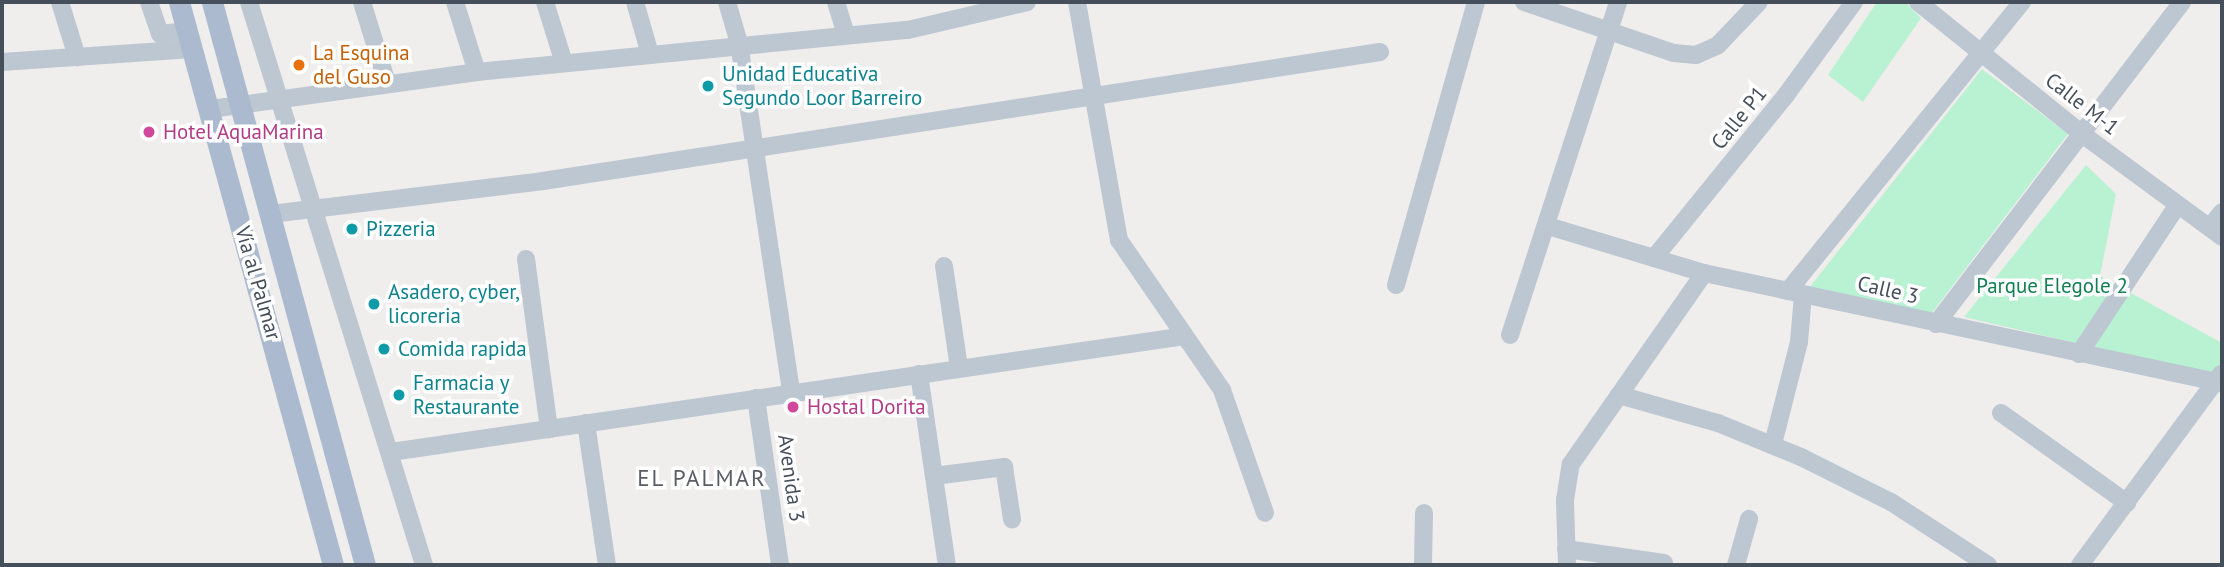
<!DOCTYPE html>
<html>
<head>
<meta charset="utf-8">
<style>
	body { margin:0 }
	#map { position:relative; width:2224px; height:567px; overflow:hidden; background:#f0eded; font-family:"PT Sans",sans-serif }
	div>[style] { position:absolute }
	.green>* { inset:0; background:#b9f1d3 }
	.minor>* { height:18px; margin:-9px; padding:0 9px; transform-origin:9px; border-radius:9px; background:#bdc7d1 }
	.major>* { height:21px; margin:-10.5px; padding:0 10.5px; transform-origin:10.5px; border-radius:10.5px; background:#abbace }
	.dots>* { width:19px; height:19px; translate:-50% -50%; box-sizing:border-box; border:4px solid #fff; border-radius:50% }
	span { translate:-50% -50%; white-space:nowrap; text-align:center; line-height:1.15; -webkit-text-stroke:7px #fff; paint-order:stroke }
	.food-label { font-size:21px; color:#c56008 }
	.left { translate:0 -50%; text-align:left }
	.culture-label { font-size:21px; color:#0d838f }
	.street-label { font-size:21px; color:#454f5c }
	.hotel-label { font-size:21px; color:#b23c85 }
	.park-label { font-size:21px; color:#128052 }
	.neighbourhood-label { font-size:23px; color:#5a5d63; letter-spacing:2px }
	.frame { position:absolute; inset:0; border:4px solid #454f5c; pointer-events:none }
</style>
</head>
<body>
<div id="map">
	<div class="green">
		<div style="clip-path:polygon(1877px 2px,1905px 2px,1921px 18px,1863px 102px,1828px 75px)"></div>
		<div style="clip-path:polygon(1982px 69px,2068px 134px,1931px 314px,1809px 288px)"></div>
		<div style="clip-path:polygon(2086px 165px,2116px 194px,2100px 276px,2222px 343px,2222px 377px,1964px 317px)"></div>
	</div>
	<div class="minor">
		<div style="left:60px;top:2px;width:58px;rotate:72.8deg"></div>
		<div style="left:149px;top:2px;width:34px;rotate:71deg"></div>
		<div style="left:160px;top:34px;width:28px;rotate:-6deg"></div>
		<div style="left:249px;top:2px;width:590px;rotate:72.73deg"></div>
		<div style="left:362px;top:2px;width:85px;rotate:72.8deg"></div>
		<div style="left:455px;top:2px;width:73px;rotate:72.6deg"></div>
		<div style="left:545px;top:2px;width:64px;rotate:72.7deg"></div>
		<div style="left:635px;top:2px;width:54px;rotate:73.9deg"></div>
		<div style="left:727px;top:2px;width:43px;rotate:73.7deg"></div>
		<div style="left:739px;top:43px;width:354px;rotate:81.5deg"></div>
		<div style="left:836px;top:2px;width:34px;rotate:73deg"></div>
		<div style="left:1077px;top:2px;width:242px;rotate:80deg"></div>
		<div style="left:1119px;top:240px;width:182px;rotate:55.5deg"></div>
		<div style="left:1222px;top:390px;width:130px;rotate:70.7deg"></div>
		<div style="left:1524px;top:2px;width:158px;rotate:18.8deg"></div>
		<div style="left:1674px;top:53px;width:22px;rotate:5deg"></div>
		<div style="left:1696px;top:55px;width:24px;rotate:-24deg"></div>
		<div style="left:1718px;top:45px;width:59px;rotate:-46.4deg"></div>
		<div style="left:1918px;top:2px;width:211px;rotate:38.8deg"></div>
		<div style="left:2082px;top:134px;width:174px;rotate:36.3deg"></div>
		<div style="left:2px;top:62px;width:191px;rotate:-3.9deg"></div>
		<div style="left:211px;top:109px;width:269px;rotate:-7.9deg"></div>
		<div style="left:477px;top:72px;width:433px;rotate:-5.6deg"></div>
		<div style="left:908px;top:30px;width:122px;rotate:-13.2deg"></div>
		<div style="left:271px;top:214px;width:274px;rotate:-6.9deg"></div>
		<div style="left:543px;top:181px;width:847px;rotate:-8.76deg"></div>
		<div style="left:1548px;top:226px;width:163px;rotate:16.8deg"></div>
		<div style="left:1704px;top:273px;width:530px;rotate:11.99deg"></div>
		<div style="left:2210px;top:227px;width:19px;rotate:-51deg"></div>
		<div style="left:1654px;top:258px;width:210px;rotate:-51deg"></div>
		<div style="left:1786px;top:95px;width:115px;rotate:-53.8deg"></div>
		<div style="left:526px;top:259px;width:172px;rotate:82.3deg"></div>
		<div style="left:944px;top:266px;width:103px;rotate:81.6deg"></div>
		<div style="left:1396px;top:285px;width:294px;rotate:-74.2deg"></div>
		<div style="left:1788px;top:291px;width:372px;rotate:-51deg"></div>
		<div style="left:1936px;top:324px;width:405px;rotate:-52.6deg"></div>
		<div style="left:1510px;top:335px;width:350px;rotate:-72deg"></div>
		<div style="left:2079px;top:354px;width:178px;rotate:-56.5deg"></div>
		<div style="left:919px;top:374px;width:193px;rotate:81.7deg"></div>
		<div style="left:1619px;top:395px;width:103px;rotate:15.8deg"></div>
		<div style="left:1718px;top:423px;width:90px;rotate:22.3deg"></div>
		<div style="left:1801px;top:457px;width:101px;rotate:26.6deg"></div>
		<div style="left:1891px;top:502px;width:116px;rotate:33deg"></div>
		<div style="left:756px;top:398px;width:169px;rotate:81.8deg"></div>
		<div style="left:2001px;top:413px;width:155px;rotate:35.5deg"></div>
		<div style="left:586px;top:423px;width:144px;rotate:81.6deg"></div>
		<div style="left:1773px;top:444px;width:105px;rotate:-75.7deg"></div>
		<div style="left:1799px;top:342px;width:48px;rotate:-85.2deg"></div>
		<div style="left:391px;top:452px;width:802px;rotate:-8.31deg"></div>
		<div style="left:934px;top:476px;width:71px;rotate:-7.3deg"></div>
		<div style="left:1004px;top:467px;width:53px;rotate:81.3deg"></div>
		<div style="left:1566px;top:549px;width:99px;rotate:8.1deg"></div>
		<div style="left:1423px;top:565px;width:52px;rotate:-88.9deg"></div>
		<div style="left:1567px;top:565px;width:65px;rotate:-91.8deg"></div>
		<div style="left:1565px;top:500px;width:36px;rotate:-81deg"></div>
		<div style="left:1571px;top:464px;width:233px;rotate:-55.1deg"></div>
		<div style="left:1736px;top:565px;width:48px;rotate:-74.2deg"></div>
		<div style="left:2080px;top:565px;width:237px;rotate:-53.6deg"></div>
	</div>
	<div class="major">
		<div style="left:179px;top:2px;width:584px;rotate:74.7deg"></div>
		<div style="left:212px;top:2px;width:583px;rotate:74.8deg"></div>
	</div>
	<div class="dots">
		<div style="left:299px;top:65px;background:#e8710a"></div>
		<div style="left:708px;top:86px;background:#0f9aa8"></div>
		<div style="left:149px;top:132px;background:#d1479c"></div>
		<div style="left:352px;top:229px;background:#0f9aa8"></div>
		<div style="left:374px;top:304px;background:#0f9aa8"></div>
		<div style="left:384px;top:349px;background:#0f9aa8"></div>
		<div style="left:399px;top:395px;background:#0f9aa8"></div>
		<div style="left:793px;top:407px;background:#d1479c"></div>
	</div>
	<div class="food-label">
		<span class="left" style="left:313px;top:65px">La Esquina<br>del Guso</span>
	</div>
	<div class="culture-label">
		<span class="left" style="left:722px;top:86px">Unidad Educativa<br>Segundo Loor Barreiro</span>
		<span class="left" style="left:366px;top:229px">Pizzeria</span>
		<span class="left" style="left:388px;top:304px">Asadero, cyber,<br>licoreria</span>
		<span class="left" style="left:398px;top:349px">Comida rapida</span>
		<span class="left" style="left:413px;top:395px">Farmacia y<br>Restaurante</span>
	</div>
	<div class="street-label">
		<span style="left:2082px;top:104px;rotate:38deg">Calle M-1</span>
		<span style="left:1739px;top:118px;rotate:-51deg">Calle P1</span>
		<span style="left:258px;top:283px;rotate:74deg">Vía al Palmar</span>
		<span style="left:1888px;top:290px;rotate:13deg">Calle 3</span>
		<span style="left:791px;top:478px;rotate:82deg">Avenida 3</span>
	</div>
	<div class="hotel-label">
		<span class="left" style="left:163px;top:132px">Hotel AquaMarina</span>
		<span class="left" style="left:807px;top:407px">Hostal Dorita</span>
	</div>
	<div class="park-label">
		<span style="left:2052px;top:286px">Parque Elegole 2</span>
	</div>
	<div class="neighbourhood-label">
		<span style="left:702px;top:478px">EL PALMAR</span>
	</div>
	<div class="frame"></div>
</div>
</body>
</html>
